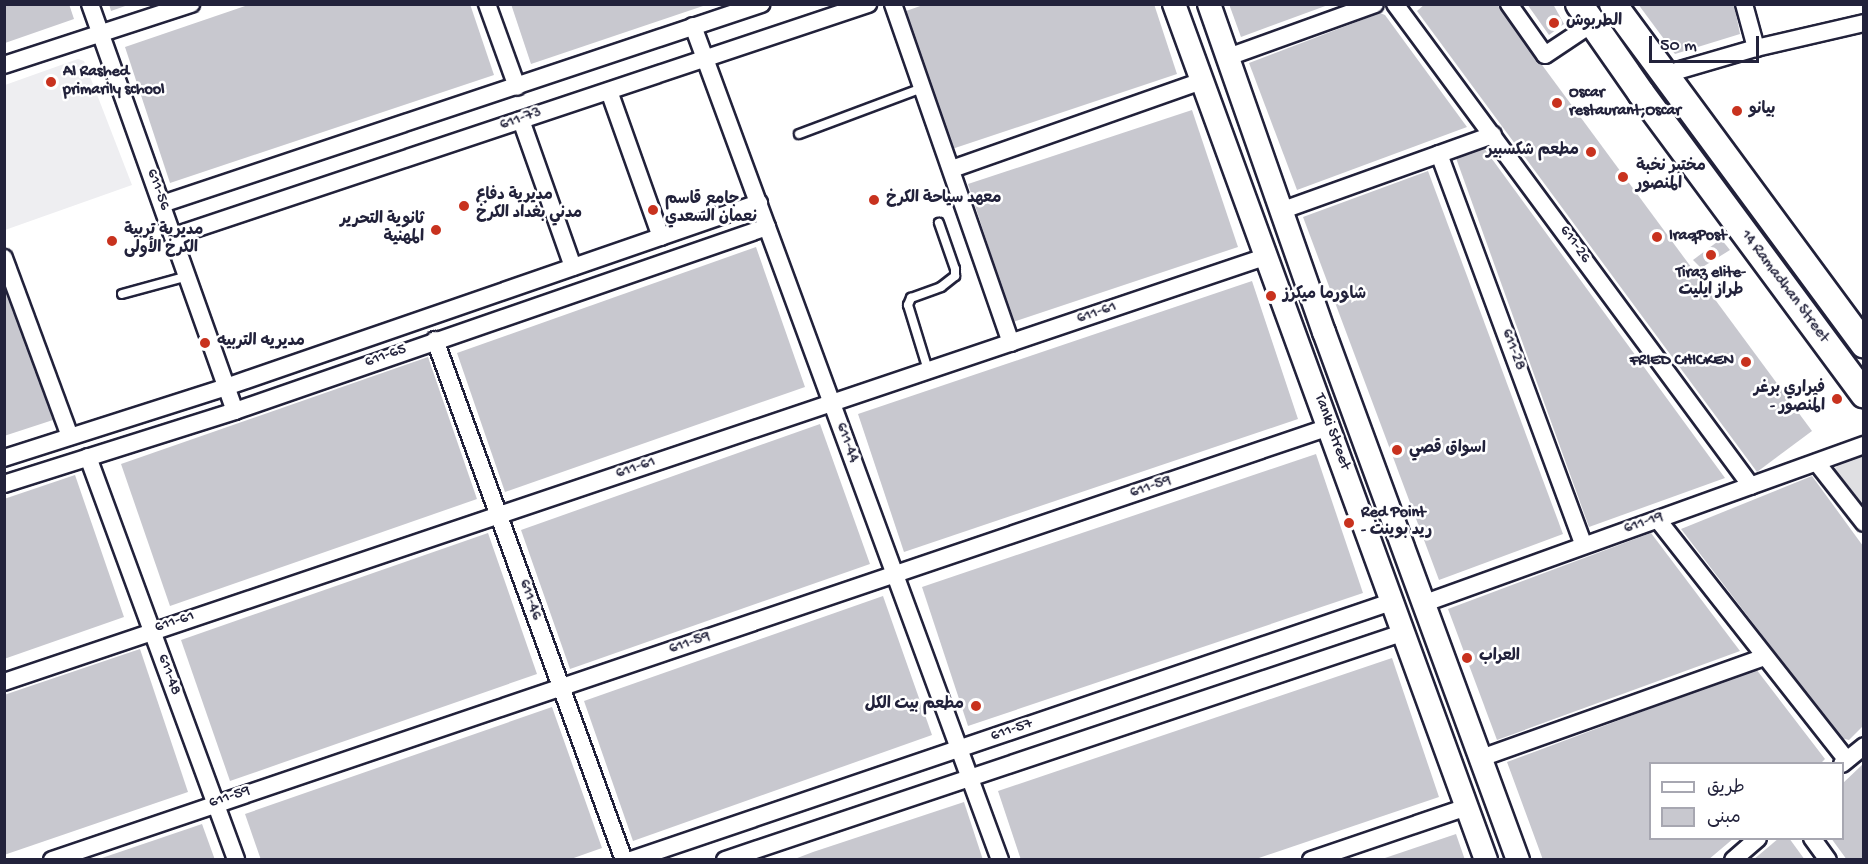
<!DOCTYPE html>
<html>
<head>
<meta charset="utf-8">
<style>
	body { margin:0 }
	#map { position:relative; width:1868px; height:864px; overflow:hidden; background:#fff; font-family:"Gochi Hand","Playpen Sans Arabic",sans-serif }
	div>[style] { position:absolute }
	.built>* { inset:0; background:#eeeef1 }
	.green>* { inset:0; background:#dfdfe2 }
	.building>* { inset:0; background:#c8c8cf }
	.roads { filter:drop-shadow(2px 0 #22223b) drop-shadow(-2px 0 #22223b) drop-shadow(0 2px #22223b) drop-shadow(0 -2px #22223b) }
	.lane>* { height:8px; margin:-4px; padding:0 4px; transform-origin:4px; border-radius:4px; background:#fff }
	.street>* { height:16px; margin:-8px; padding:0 8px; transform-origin:8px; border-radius:8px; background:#fff }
	.secondary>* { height:22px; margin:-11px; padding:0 11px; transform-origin:11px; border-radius:11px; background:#fff }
	.primary>* { height:26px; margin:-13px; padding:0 13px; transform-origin:13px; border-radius:13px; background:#fff }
	.dots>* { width:16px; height:16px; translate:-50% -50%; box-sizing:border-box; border:3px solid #fff; border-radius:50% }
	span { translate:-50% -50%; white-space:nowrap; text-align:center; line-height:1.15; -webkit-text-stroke:5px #fff; paint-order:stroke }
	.poi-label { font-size:16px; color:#22223b; font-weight:700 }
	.left { translate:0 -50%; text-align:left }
	.right { translate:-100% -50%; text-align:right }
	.street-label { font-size:16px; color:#22223b }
	.frame { position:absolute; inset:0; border:6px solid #22223b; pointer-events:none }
	.legend { position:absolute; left:1649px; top:762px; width:195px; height:78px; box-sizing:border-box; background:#fff; border:2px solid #a7a7b1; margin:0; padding:8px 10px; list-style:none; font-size:18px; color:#22223b }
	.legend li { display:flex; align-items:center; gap:12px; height:30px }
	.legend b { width:30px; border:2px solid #a7a7b1 }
	.scale { position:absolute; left:1649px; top:36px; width:110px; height:27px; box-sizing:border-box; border:3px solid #22223b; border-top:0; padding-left:8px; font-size:18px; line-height:21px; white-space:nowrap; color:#22223b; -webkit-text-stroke:4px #fff; paint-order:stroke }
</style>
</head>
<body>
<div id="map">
	<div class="built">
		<div style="clip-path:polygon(78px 59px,84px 61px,132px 185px,5px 230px,5px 85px)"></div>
	</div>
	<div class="green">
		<div style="clip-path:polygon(1863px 453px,1863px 510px,1833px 471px,1840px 462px)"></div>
	</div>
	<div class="building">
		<div style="clip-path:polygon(5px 4px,69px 4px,74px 19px,5px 43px)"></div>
		<div style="clip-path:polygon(109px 4px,128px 4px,128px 5px,111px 11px)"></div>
		<div style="clip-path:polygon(251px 4px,470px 4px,494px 75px,170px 183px,125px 47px)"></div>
		<div style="clip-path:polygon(511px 4px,706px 4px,706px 5px,531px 64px)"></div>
		<div style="clip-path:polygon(926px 4px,1154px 4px,1177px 74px,952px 149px,906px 11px)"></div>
		<div style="clip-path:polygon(1229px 4px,1328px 4px,1328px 5px,1241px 37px)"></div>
		<div style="clip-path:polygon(1425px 4px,1497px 4px,1812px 431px,1757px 472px,1417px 11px)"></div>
		<div style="clip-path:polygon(1527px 4px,1553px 4px,1564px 24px,1549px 35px)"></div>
		<div style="clip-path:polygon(1638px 4px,1734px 4px,1740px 34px,1675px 54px)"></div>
		<div style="clip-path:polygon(1380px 13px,1385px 15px,1467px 127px,1297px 190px,1249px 63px)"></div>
		<div style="clip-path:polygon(1192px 110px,1238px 247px,1013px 322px,968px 184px)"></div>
		<div style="clip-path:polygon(1484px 148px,1568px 263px,1725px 478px,1589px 527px,1456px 158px)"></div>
		<div style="clip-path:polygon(1428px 171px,1563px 534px,1439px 580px,1303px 217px)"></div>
		<div style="clip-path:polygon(1721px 239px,1730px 250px,1701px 268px,1693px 260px)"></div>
		<div style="clip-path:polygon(756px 247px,805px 387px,505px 492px,457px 353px)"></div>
		<div style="clip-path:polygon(4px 281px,53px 420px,4px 436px)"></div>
		<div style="clip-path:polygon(1252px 281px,1298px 419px,904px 552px,858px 414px)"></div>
		<div style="clip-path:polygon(428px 357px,477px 499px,170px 606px,121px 464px)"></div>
		<div style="clip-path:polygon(820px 424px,870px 564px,570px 669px,521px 530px)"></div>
		<div style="clip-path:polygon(1316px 454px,1363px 593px,968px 726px,922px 587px)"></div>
		<div style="clip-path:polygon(75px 475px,124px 617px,4px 659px,4px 499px)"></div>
		<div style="clip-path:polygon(1812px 476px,1863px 546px,1863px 726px,1849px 740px,1841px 738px,1681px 529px)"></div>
		<div style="clip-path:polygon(488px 533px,537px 674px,230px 781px,181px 640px)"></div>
		<div style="clip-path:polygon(1651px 533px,1740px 651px,1497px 740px,1448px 609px)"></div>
		<div style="clip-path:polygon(883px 596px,932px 735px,633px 841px,584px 701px)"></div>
		<div style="clip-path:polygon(140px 649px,188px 792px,4px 855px,4px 695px)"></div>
		<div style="clip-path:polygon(1392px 658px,1439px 797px,1253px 860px,1021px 860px,998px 791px)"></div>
		<div style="clip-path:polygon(1756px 669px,1825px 759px,1820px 764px,1650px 764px,1650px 838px,1734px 838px,1708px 860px,1543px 860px,1507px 762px)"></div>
		<div style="clip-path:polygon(552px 707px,602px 848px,568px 860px,261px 860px,245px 814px)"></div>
		<div style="clip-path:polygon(1863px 764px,1863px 860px,1847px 860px,1831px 838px,1842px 838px,1842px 784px)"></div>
		<div style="clip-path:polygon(964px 802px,983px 860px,792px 860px,813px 852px)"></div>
		<div style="clip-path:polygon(202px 824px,215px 860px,99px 860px,99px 859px)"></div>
		<div style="clip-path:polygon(1456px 834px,1465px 860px,1383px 860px,1382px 859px)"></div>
		<div style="clip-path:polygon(1779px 838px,1789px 838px,1805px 860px,1753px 860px)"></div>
	</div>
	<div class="roads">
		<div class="lane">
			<div style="left:799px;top:134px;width:131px;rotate:-20.5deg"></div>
			<div style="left:122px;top:294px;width:68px;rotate:-15.3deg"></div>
			<div style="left:928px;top:370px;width:68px;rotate:-107.1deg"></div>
			<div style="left:908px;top:305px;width:8px;rotate:-67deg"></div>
			<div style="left:911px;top:298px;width:32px;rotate:-20deg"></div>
			<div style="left:941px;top:287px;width:18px;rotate:-38deg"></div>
			<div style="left:955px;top:276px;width:7px;rotate:-90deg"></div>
			<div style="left:955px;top:269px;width:49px;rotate:-109.2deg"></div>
		</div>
		<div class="street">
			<div style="left:90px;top:4px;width:432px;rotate:70.4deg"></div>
			<div style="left:487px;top:4px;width:88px;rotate:70.1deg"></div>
			<div style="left:893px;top:4px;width:359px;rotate:70.8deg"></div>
			<div style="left:1395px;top:4px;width:599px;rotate:53.55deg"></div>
			<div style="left:1509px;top:4px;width:62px;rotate:54.8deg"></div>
			<div style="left:1545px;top:55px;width:58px;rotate:-33.7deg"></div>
			<div style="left:1744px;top:4px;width:46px;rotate:74.7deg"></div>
			<div style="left:693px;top:26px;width:889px;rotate:69.79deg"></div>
			<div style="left:1228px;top:57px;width:156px;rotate:-19.8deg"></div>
			<div style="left:4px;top:65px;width:197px;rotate:-18.1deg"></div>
			<div style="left:1663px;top:75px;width:97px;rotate:-16.2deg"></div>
			<div style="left:1756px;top:48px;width:111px;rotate:-13deg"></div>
			<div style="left:609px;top:91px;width:155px;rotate:70.4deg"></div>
			<div style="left:521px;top:120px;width:156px;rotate:70.5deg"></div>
			<div style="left:1439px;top:154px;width:417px;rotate:69.7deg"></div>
			<div style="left:952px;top:169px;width:265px;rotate:-19.4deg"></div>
			<div style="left:162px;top:204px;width:632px;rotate:-18.46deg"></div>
			<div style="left:1283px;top:210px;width:223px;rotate:-19.7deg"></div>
			<div style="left:174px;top:236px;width:732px;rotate:-18.48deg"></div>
			<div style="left:4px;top:258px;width:190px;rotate:69.7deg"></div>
			<div style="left:435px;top:340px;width:553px;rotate:70.03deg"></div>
			<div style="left:88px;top:457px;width:429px;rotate:69.8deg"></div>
			<div style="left:4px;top:458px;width:233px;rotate:-17.7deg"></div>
			<div style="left:226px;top:387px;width:564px;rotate:-19.05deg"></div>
			<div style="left:1817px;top:463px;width:76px;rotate:51.9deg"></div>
			<div style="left:4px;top:484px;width:242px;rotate:-17.5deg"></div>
			<div style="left:235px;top:411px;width:563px;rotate:-19.08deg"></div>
			<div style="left:1658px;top:520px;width:305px;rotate:51.8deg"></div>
			<div style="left:1425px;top:603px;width:467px;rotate:-19.8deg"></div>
			<div style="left:4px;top:682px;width:1334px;rotate:-18.63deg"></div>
			<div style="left:1481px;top:758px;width:301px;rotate:-19.6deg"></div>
			<div style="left:1842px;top:764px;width:28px;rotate:-39deg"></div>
			<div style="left:1812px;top:838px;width:27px;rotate:54deg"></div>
			<div style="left:52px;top:860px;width:1348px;rotate:-18.73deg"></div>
			<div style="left:631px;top:860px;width:806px;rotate:-18.75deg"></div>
			<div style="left:725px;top:860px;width:717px;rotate:-18.54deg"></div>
			<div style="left:1311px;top:860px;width:165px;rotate:-18.8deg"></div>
			<div style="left:1733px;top:860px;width:33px;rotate:-41deg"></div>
		</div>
		<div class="secondary">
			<div style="left:1174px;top:4px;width:911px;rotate:69.97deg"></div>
			<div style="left:1209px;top:4px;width:348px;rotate:70.7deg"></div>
			<div style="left:1324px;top:332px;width:563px;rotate:69.83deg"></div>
		</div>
		<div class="primary">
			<div style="left:1579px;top:4px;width:108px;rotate:55.1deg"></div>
			<div style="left:1641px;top:93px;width:375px;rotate:53.5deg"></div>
			<div style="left:1613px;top:4px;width:423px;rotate:53.6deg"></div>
		</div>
	</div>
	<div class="dots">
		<div style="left:1554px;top:23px;background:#c8321e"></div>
		<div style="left:51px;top:82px;background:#c8321e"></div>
		<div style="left:1557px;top:103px;background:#c8321e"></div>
		<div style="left:1737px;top:111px;background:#c8321e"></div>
		<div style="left:1591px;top:152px;background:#c8321e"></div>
		<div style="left:1623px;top:177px;background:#c8321e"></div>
		<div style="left:874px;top:200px;background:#c8321e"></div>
		<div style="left:464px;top:206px;background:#c8321e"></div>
		<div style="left:653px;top:210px;background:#c8321e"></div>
		<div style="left:436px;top:230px;background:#c8321e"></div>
		<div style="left:1657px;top:237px;background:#c8321e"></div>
		<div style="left:112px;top:241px;background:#c8321e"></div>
		<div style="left:1711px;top:255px;background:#c8321e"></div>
		<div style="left:1271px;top:296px;background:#c8321e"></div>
		<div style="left:205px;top:343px;background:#c8321e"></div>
		<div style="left:1746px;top:362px;background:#c8321e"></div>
		<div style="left:1837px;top:399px;background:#c8321e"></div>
		<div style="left:1397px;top:450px;background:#c8321e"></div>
		<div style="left:1349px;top:523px;background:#c8321e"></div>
		<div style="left:1467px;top:658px;background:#c8321e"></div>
		<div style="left:976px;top:706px;background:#c8321e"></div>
	</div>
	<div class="poi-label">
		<span class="left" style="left:1566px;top:23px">الطربوش</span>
		<span class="left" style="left:63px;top:82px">Al Rashed<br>primarily school</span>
		<span class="left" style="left:1569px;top:103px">Oscar<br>restaurant;Oscar</span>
		<span class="left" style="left:1749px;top:111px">بيانو</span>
		<span class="right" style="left:1579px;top:152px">مطعم شكسبير</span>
		<span class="left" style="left:1636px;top:177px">مختبر نخبة<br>المنصور</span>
		<span class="left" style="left:476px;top:206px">مديرية دفاع<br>مدني بغداد الكرخ</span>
		<span class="left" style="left:886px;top:200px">معهد سياحة الكرخ</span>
		<span class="left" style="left:665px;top:210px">جامع قاسم<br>نعمان السعدي</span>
		<span class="right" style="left:424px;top:230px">ثانوية التحرير<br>المهنية</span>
		<span class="left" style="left:124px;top:241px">مديرية تربية<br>الكرخ الأولى</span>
		<span class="left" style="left:1669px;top:237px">IraqPost</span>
		<span style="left:1711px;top:283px">Tiraz elite-<br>طراز ايليت</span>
		<span class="left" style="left:1283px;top:296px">شاورما ميكرز</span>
		<span class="left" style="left:217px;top:343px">مديريه التربيه</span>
		<span class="right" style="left:1734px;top:362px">FRIED CHICKEN</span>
		<span class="right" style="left:1825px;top:399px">فيراري برغر<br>- المنصور</span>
		<span class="left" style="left:1409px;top:450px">اسواق قصي</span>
		<span class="left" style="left:1361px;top:523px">Red Point<br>- ريد بوينت</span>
		<span class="left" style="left:1479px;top:658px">العراب</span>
		<span class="right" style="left:964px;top:706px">مطعم بيت الكل</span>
	</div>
	<div class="street-label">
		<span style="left:521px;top:120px;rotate:-19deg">611-73</span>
		<span style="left:157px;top:190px;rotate:70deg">611-56</span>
		<span style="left:1574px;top:245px;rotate:54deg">611-26</span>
		<span style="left:1784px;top:287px;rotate:53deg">14 Ramadhan Street</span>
		<span style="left:1097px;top:314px;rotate:-19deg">611-61</span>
		<span style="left:1512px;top:350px;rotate:70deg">611-28</span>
		<span style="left:386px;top:357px;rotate:-20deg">611-65</span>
		<span style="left:1331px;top:432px;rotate:70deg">Tanki Street</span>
		<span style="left:846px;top:443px;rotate:70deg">611-44</span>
		<span style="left:636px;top:469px;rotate:-19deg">611-61</span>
		<span style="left:1151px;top:488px;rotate:-19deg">611-59</span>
		<span style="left:1644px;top:524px;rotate:-19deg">611-19</span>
		<span style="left:529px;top:600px;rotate:71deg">611-46</span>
		<span style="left:175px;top:623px;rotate:-18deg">611-61</span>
		<span style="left:690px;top:644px;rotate:-19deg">611-59</span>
		<span style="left:168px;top:675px;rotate:70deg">611-48</span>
		<span style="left:1012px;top:731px;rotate:-19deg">611-57</span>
		<span style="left:230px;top:798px;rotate:-19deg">611-59</span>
	</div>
	<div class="frame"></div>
	<ul class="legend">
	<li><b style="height:8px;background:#fff"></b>طريق</li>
	<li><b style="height:16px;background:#c8c8cf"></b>مبنى</li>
	</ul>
	<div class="scale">50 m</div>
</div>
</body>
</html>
